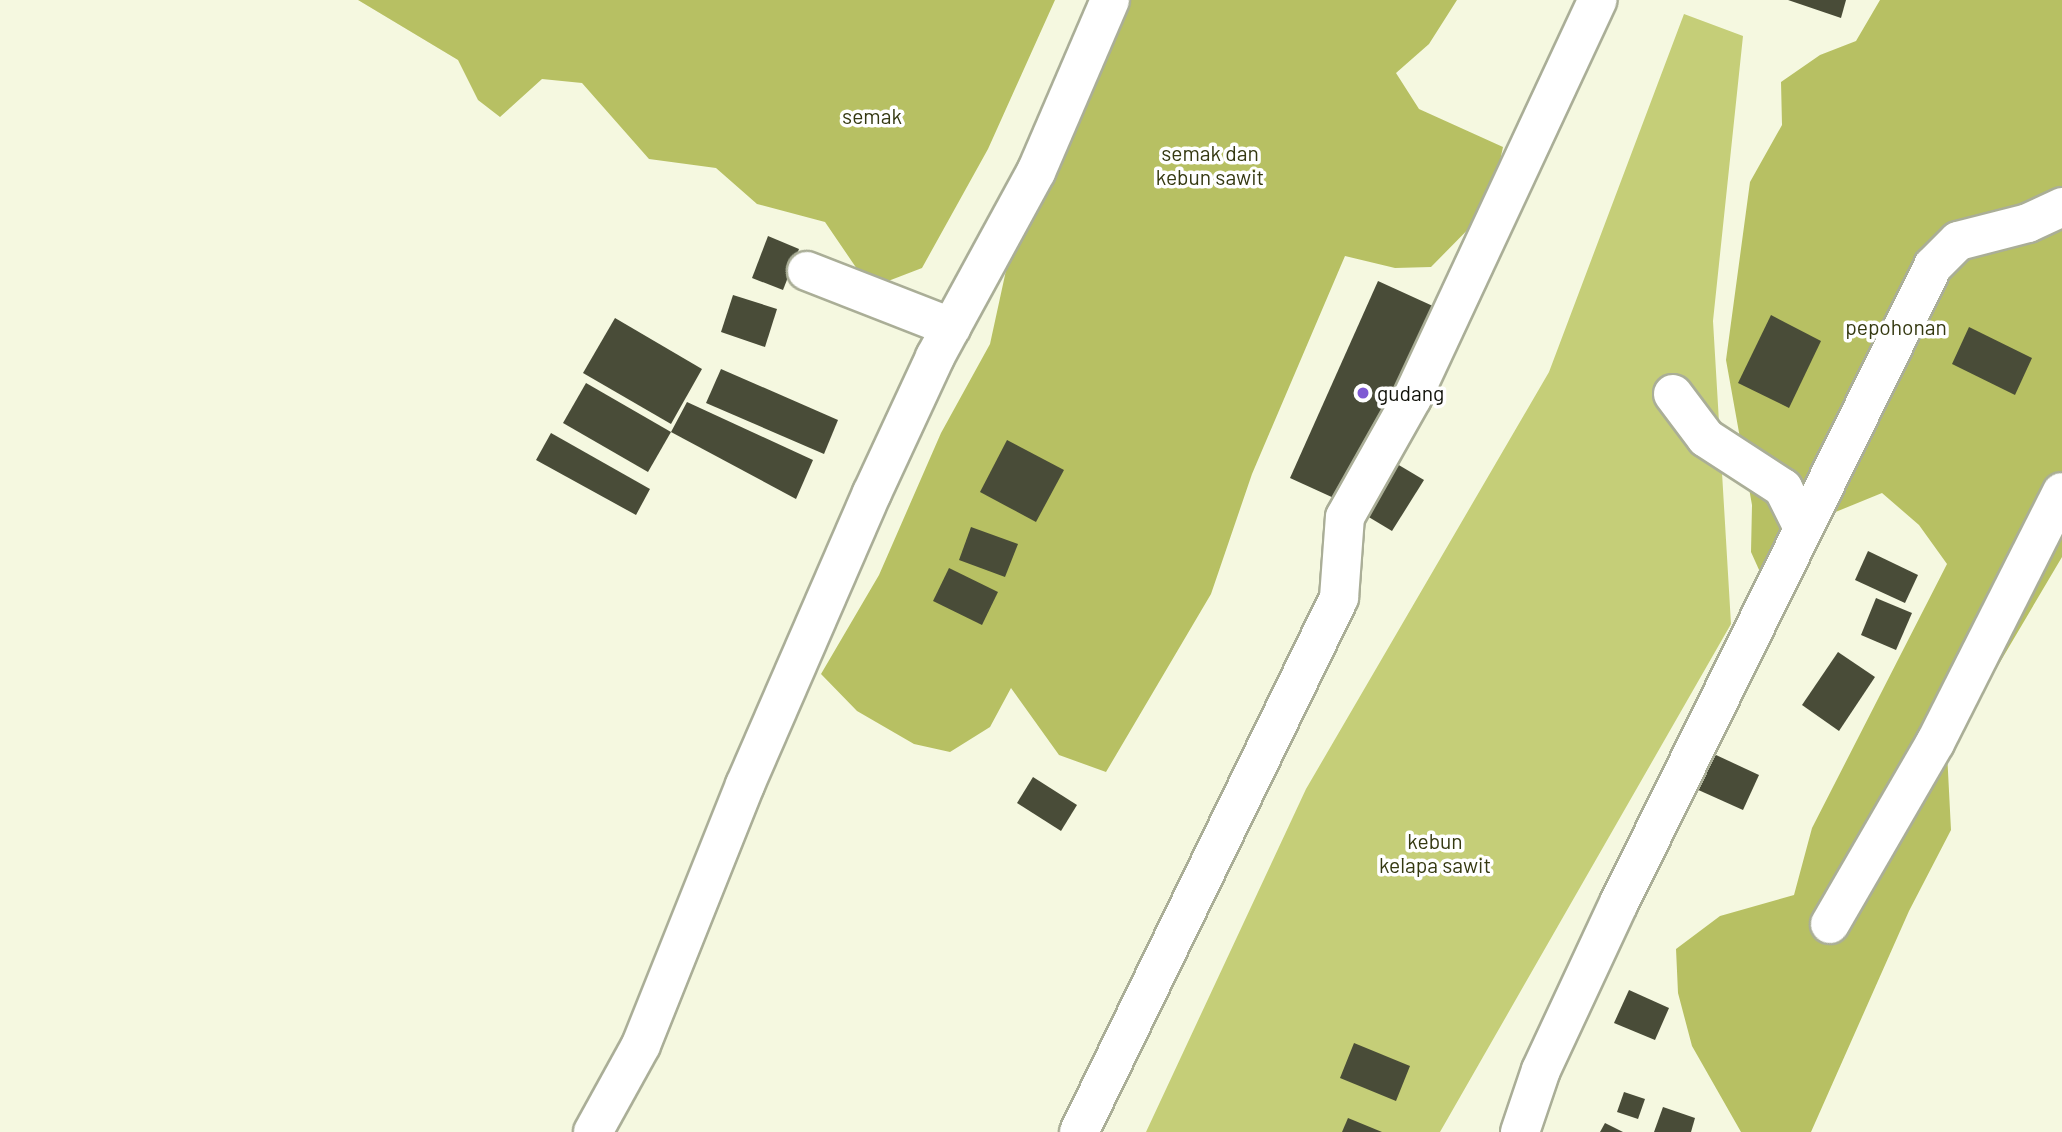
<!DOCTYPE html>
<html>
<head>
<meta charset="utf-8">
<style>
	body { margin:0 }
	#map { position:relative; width:2062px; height:1132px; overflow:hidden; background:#f5f8e0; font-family:Barlow,sans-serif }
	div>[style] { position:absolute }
	.green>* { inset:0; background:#c5ce78 }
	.forest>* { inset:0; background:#b7c063 }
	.building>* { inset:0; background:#494c38 }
	.roads { filter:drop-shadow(2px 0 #aaae97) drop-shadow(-2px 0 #aaae97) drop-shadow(0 2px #aaae97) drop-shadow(0 -2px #aaae97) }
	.minor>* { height:38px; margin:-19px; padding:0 19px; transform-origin:19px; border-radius:19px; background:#fff }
	.dots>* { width:19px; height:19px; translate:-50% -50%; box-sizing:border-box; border:4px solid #fff; border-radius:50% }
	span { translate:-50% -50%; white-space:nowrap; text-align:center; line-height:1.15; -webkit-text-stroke:7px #fff; paint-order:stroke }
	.park-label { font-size:21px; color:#353911 }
	.poi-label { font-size:21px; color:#101109 }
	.left { translate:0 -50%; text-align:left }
</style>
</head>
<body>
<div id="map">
	<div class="green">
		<div style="clip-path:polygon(1684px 14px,1743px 36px,1713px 321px,1731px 624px,1440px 1132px,1146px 1132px,1306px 789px,1549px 372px)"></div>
	</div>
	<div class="forest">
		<div style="clip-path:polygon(358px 0,1055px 0,988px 149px,922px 268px,870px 288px,825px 222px,757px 204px,716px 168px,649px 159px,582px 83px,542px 79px,500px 117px,478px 100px,458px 60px)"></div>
		<div style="clip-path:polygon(1106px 0,1457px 0,1429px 44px,1396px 73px,1419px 109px,1503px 147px,1490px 207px,1431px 267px,1395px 268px,1345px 256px,1252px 474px,1211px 594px,1106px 772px,1059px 755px,1011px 688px,990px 727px,950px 752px,914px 744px,857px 711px,821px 674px,879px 575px,941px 433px,990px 344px,1015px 229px)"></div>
		<div style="clip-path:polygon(1880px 0,2062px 0,2062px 557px,1947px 752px,1951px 830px,1909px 911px,1811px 1132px,1741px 1132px,1692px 1046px,1678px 993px,1676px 949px,1720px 916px,1794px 895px,1812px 828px,1947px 564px,1919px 525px,1882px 493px,1816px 520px,1799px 586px,1773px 601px,1751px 552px,1752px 505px,1726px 360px,1750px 182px,1782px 125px,1781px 82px,1820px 55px,1856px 41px)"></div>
	</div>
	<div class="building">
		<div style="clip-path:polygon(1788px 0,1846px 0,1841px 18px)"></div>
		<div style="clip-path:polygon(768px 236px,799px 249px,783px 290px,752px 278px)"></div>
		<div style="clip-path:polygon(1378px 281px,1435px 307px,1347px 504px,1290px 478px)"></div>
		<div style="clip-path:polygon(733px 295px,777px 309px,765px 347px,721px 332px)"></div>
		<div style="clip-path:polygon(1771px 315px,1821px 341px,1789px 408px,1738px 383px)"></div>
		<div style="clip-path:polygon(615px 318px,702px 369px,671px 424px,583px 373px)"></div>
		<div style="clip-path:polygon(1969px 327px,2032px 358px,2015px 395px,1952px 364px)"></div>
		<div style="clip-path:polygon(721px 369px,838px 420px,824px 454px,706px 403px)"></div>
		<div style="clip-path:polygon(586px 383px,671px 432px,648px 472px,563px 423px)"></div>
		<div style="clip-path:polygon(687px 402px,813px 460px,796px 499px,671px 432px)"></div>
		<div style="clip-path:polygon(551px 433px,650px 489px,636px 515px,536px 460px)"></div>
		<div style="clip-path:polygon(1007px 440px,1064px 470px,1036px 522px,980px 492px)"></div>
		<div style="clip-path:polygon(1387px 458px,1424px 480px,1392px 531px,1357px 510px)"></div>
		<div style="clip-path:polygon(971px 527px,1018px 544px,1005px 577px,959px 560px)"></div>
		<div style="clip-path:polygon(1868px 551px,1918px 575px,1905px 603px,1855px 580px)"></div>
		<div style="clip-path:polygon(949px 568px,998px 592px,982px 625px,933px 601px)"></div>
		<div style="clip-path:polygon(1876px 598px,1912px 613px,1896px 650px,1861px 635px)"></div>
		<div style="clip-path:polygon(1838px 652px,1875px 677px,1839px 731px,1802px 705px)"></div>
		<div style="clip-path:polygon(1701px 748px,1759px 775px,1743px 810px,1685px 784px)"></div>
		<div style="clip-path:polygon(1033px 777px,1077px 805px,1061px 831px,1017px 803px)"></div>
		<div style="clip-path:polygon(1629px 990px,1669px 1008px,1655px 1040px,1614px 1023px)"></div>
		<div style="clip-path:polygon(1354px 1043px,1410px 1066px,1396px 1101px,1340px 1078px)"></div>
		<div style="clip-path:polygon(1624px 1092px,1645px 1099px,1638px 1119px,1617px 1112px)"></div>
		<div style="clip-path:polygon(1663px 1107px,1695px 1118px,1691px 1132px,1654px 1132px)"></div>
		<div style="clip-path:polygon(1348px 1118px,1382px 1132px,1342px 1132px)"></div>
		<div style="clip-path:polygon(1605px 1123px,1623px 1132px,1600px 1132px)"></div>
	</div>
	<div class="roads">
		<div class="minor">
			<div style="left:807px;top:271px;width:155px;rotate:21.3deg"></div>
			<div style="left:1673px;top:394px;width:55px;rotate:53.1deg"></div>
			<div style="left:1706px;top:438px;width:92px;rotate:33deg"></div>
			<div style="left:1783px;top:488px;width:45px;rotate:63.4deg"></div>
			<div style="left:1830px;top:924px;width:209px;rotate:-59.9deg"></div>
			<div style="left:1935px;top:743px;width:281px;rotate:-63.2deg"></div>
			<div style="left:593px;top:1132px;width:99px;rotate:-61.1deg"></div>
			<div style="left:641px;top:1045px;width:280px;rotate:-68.2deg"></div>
			<div style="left:745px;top:785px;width:318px;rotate:-66.5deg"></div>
			<div style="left:872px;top:493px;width:150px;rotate:-65.1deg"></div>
			<div style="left:935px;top:357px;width:211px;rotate:-61.4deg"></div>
			<div style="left:1036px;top:172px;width:187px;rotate:-66.7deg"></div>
			<div style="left:1079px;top:1132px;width:594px;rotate:-64.04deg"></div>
			<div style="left:1339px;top:598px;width:81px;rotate:-85.8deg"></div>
			<div style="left:1345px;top:517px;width:137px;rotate:-60.6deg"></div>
			<div style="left:1412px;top:398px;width:439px;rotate:-65deg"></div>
			<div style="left:1520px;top:1132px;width:65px;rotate:-71.3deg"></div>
			<div style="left:1541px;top:1070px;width:184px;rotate:-65deg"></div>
			<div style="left:1619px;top:903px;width:710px;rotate:-63.76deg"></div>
			<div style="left:1933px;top:266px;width:35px;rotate:-45deg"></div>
			<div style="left:1958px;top:241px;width:72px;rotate:-14.4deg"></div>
			<div style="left:2028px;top:223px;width:38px;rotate:-25deg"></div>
		</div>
	</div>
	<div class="dots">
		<div style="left:1363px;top:393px;background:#7e59d3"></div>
	</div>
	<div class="park-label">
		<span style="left:872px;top:116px">semak</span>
		<span style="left:1210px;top:165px">semak dan<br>kebun sawit</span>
		<span style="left:1896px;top:327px">pepohonan</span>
		<span style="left:1435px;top:853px">kebun<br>kelapa sawit</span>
	</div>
	<div class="poi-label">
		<span class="left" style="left:1377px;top:393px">gudang</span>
	</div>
</div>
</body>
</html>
